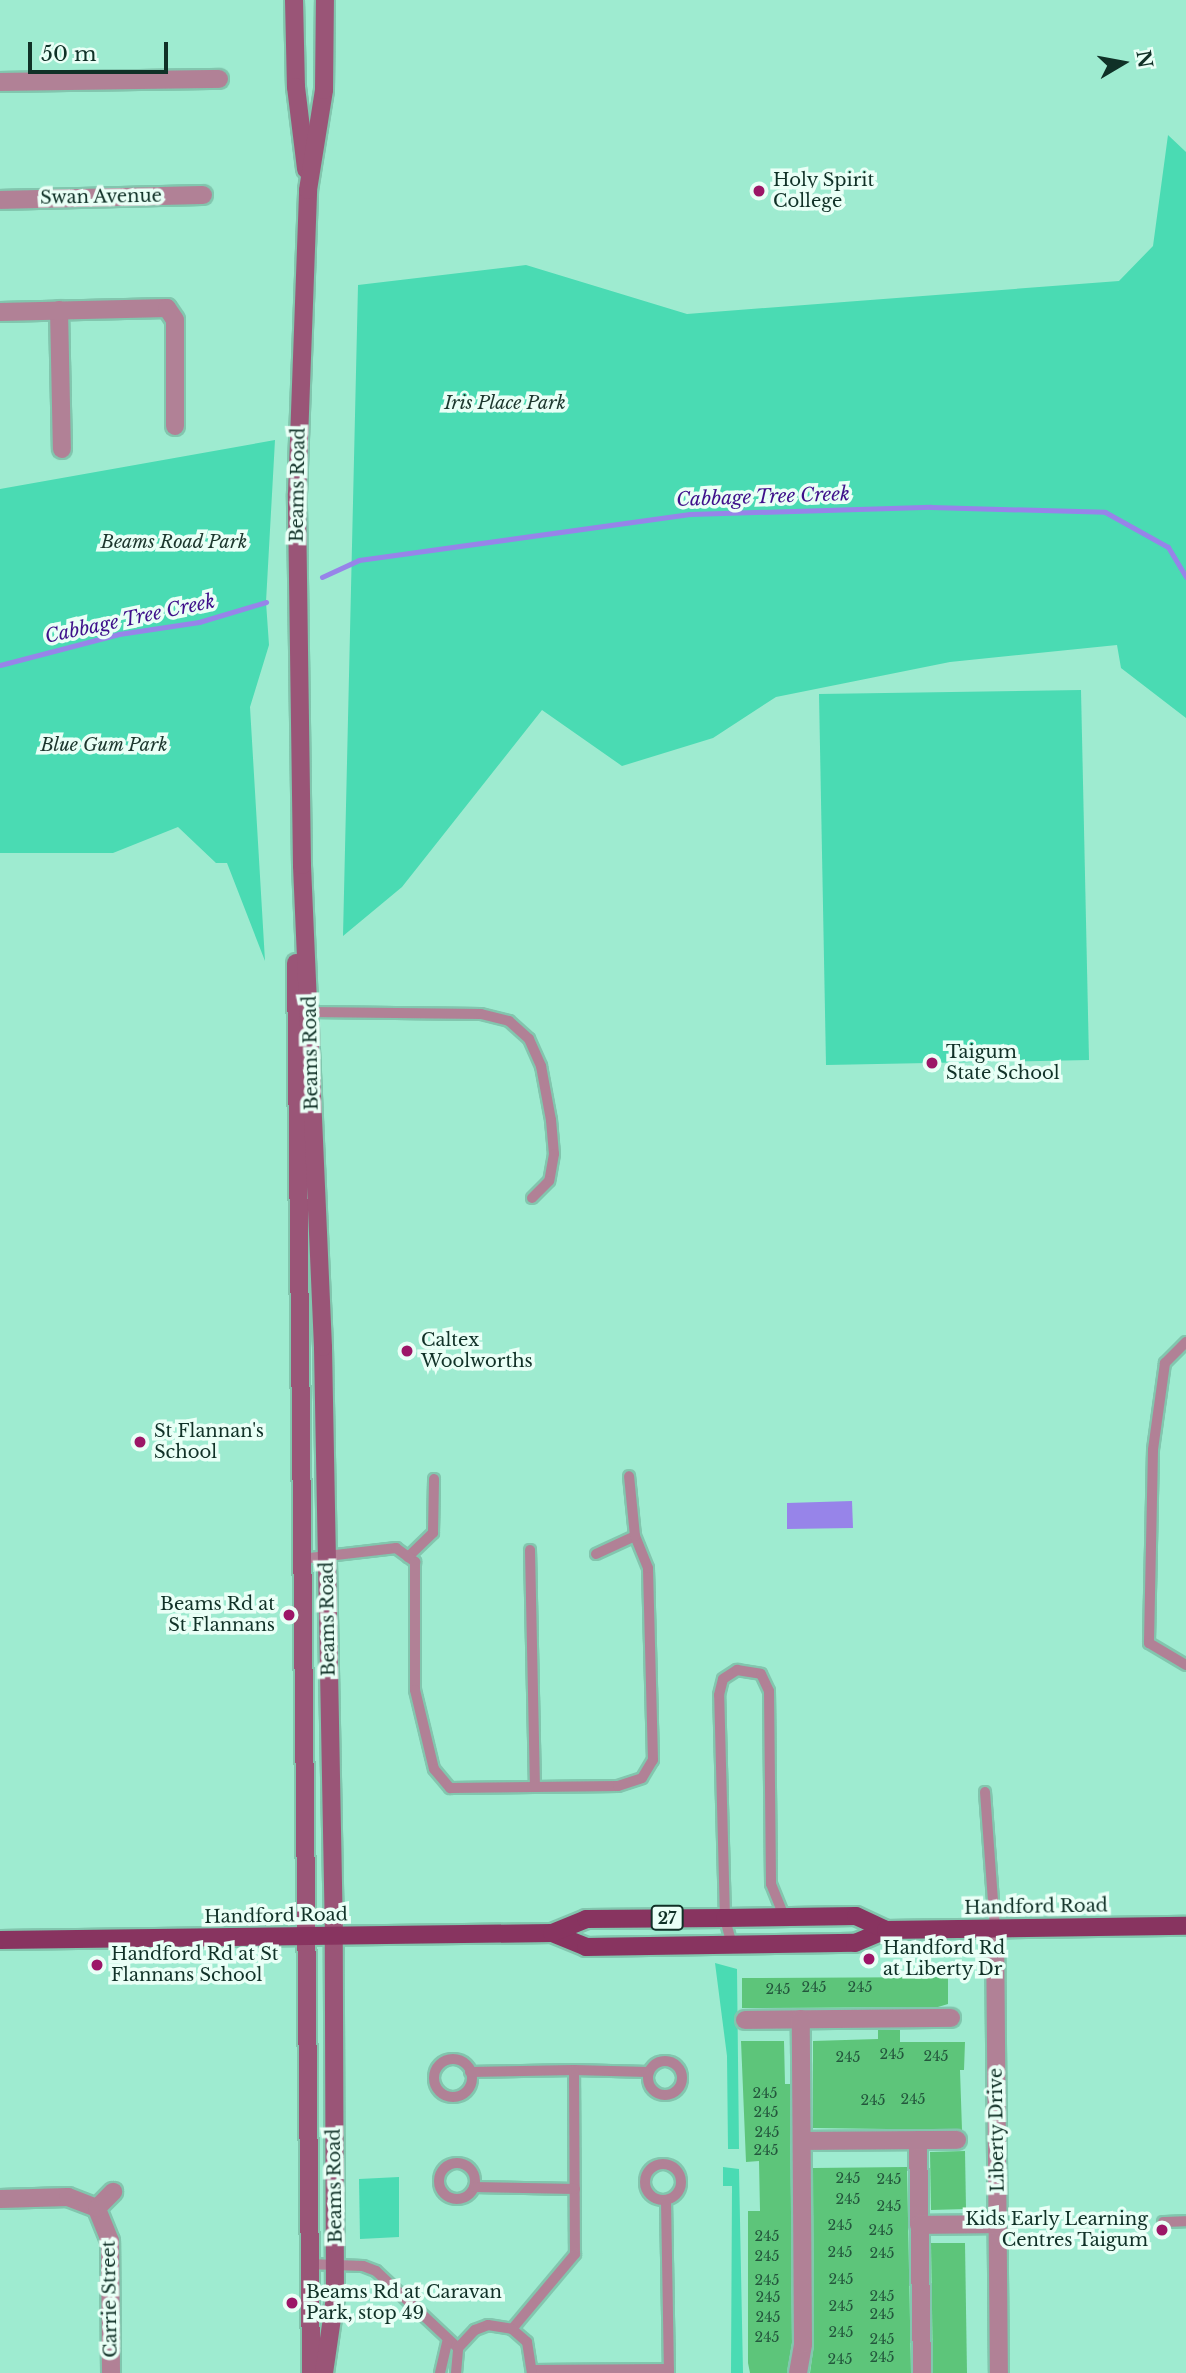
<!DOCTYPE html>
<html>
<head>
<meta charset="utf-8">
<style>
	body { margin:0 }
	#map { position:relative; width:1186px; height:2373px; overflow:hidden; background:#9eebd0; font-family:"Libre Baskerville",serif }
	div>[style] { position:absolute }
	.green>* { inset:0; background:#4adbb3 }
	.water>* { inset:0; background:#9784e9 }
	.stream>* { height:5px; margin:-2.5px; padding:0 2.5px; transform-origin:2.5px; border-radius:2.5px; background:#9784e9 }
	.building>* { inset:0; background:#5dc57a }
	.roads { filter:drop-shadow(2px 0 #82c6ae) drop-shadow(-2px 0 #82c6ae) drop-shadow(0 2px #82c6ae) drop-shadow(0 -2px #82c6ae) }
	.lane>* { height:10px; margin:-5px; padding:0 5px; transform-origin:5px; border-radius:5px; background:#b18196 }
	.lane>.ring { margin:-5px; padding:0; box-sizing:content-box; background:none; border:10px solid #b18196; border-radius:50% }
	.street>* { height:18px; margin:-9px; padding:0 9px; transform-origin:9px; border-radius:9px; background:#b18196 }
	.secondary>* { height:18px; margin:-9px; padding:0 9px; transform-origin:9px; border-radius:9px; background:#9a5577 }
	.primary>* { height:18px; margin:-9px; padding:0 9px; transform-origin:9px; border-radius:9px; background:#883460 }
	.dots>* { width:19px; height:19px; translate:-50% -50%; box-sizing:border-box; border:4px solid #e9fff6; border-radius:50% }
	span { translate:-50% -50%; white-space:nowrap; text-align:center; line-height:1.15; -webkit-text-stroke:7px #e9fff6; paint-order:stroke }
	.number-label { font-size:14px; color:#23563c }
	.number-label span { -webkit-text-stroke-width:0 }
	.shield-label span { padding:2px 5px; background:#e9fff6; border:2px solid; border-radius:5px; -webkit-text-stroke-width:0 }
	.shield-label { font-size:16px; color:#103127; font-weight:700 }
	.poi-label { font-size:18px; color:#103127 }
	.left { translate:0 -50%; text-align:left }
	.right { translate:-100% -50%; text-align:right }
	.street-label { font-size:18px; color:#103127 }
	.park-label { font-size:18px; color:#1c362d; font-style:italic }
	.water-label { font-size:19px; color:#3e108a; font-style:italic }
	.north { position:absolute; left:1088px; top:28px; width:70px; height:70px; -webkit-text-stroke:5px #e9fff6; paint-order:stroke; rotate:80deg; font-size:19px; font-weight:700; line-height:28px; text-align:center; color:#103127 }
	.north::after { content:''; display:block; margin:auto; width:24px; height:32px; background:#103127; clip-path:polygon(50% 0,100% 100%,50% 72%,0 100%) }
	.scale { position:absolute; left:28px; top:42px; width:140px; height:32px; box-sizing:border-box; border:4px solid #103127; border-top:0; padding-left:9px; font-size:21px; line-height:24px; white-space:nowrap; color:#103127; -webkit-text-stroke:5px #e9fff6; paint-order:stroke }
</style>
</head>
<body>
<div id="map">
	<div class="green">
		<div style="clip-path:polygon(1168px 135px,1186px 152px,1186px 718px,1121px 668px,1117px 645px,950px 662px,776px 697px,713px 738px,622px 766px,542px 710px,402px 887px,343px 936px,358px 285px,526px 265px,687px 314px,1119px 281px,1153px 246px)"></div>
		<div style="clip-path:polygon(275px 440px,266px 602px,269px 645px,250px 707px,265px 961px,227px 863px,216px 863px,178px 827px,113px 853px,0 853px,0 489px)"></div>
		<div style="clip-path:polygon(1081px 690px,1089px 1060px,826px 1065px,819px 694px)"></div>
		<div style="clip-path:polygon(715px 1963px,737px 1969px,739px 2149px,728px 2149px,727px 2056px)"></div>
		<div style="clip-path:polygon(723px 2167px,739px 2169px,743px 2373px,731px 2373px,732px 2186px,723px 2186px)"></div>
		<div style="clip-path:polygon(399px 2177px,399px 2237px,360px 2239px,359px 2179px)"></div>
	</div>
	<div class="water">
		<div style="clip-path:polygon(852px 1501px,853px 1528px,787px 1529px,787px 1503px)"></div>
	</div>
	<div class="stream">
		<div style="left:322px;top:577px;width:41px;rotate:-24.7deg"></div>
		<div style="left:359px;top:560px;width:334px;rotate:-7.9deg"></div>
		<div style="left:690px;top:514px;width:241px;rotate:-1.7deg"></div>
		<div style="left:931px;top:507px;width:174px;rotate:1.6deg"></div>
		<div style="left:1105px;top:512px;width:72px;rotate:29.1deg"></div>
		<div style="left:1168px;top:547px;width:35px;rotate:59deg"></div>
		<div style="left:0;top:665px;width:123px;rotate:-14.6deg"></div>
		<div style="left:119px;top:634px;width:81px;rotate:-8.5deg"></div>
		<div style="left:199px;top:622px;width:70px;rotate:-16.6deg"></div>
	</div>
	<div class="building">
		<div style="clip-path:polygon(948px 1977px,948px 2004px,938px 2007px,742px 2008px,742px 1978px)"></div>
		<div style="clip-path:polygon(878px 2030px,900px 2030px,900px 2042px,965px 2042px,964px 2070px,960px 2070px,962px 2130px,813px 2128px,813px 2041px,878px 2039px)"></div>
		<div style="clip-path:polygon(741px 2041px,784px 2041px,785px 2084px,790px 2084px,792px 2343px,787px 2373px,750px 2373px,748px 2363px,748px 2211px,760px 2211px,759px 2161px,746px 2162px)"></div>
		<div style="clip-path:polygon(965px 2151px,966px 2209px,931px 2210px,930px 2152px)"></div>
		<div style="clip-path:polygon(907px 2167px,911px 2373px,810px 2373px,814px 2344px,813px 2168px)"></div>
		<div style="clip-path:polygon(931px 2243px,965px 2243px,967px 2373px,933px 2373px)"></div>
	</div>
	<div class="roads">
		<div class="lane">
			<div style="left:310px;top:1012px;width:171px;rotate:0.7deg"></div>
			<div style="left:481px;top:1014px;width:29px;rotate:14deg"></div>
			<div style="left:509px;top:1021px;width:27px;rotate:42deg"></div>
			<div style="left:529px;top:1039px;width:30px;rotate:66deg"></div>
			<div style="left:541px;top:1066px;width:55px;rotate:79.5deg"></div>
			<div style="left:551px;top:1120px;width:34px;rotate:85deg"></div>
			<div style="left:554px;top:1154px;width:27px;rotate:100deg"></div>
			<div style="left:549px;top:1181px;width:24px;rotate:135deg"></div>
			<div style="left:1186px;top:1342px;width:30px;rotate:135deg"></div>
			<div style="left:1165px;top:1363px;width:88px;rotate:97.9deg"></div>
			<div style="left:1153px;top:1450px;width:193px;rotate:91.2deg"></div>
			<div style="left:1149px;top:1643px;width:43px;rotate:30.7deg"></div>
			<div style="left:530px;top:1550px;width:237px;rotate:88.8deg"></div>
			<div style="left:596px;top:1554px;width:43px;rotate:-24.8deg"></div>
			<div style="left:408px;top:1557px;width:35px;rotate:-44deg"></div>
			<div style="left:433px;top:1533px;width:54px;rotate:-88.9deg"></div>
			<div style="left:301px;top:1559px;width:96px;rotate:-6.6deg"></div>
			<div style="left:396px;top:1548px;width:24px;rotate:36deg"></div>
			<div style="left:415px;top:1562px;width:128px;rotate:90deg"></div>
			<div style="left:415px;top:1690px;width:81px;rotate:76.5deg"></div>
			<div style="left:434px;top:1769px;width:25px;rotate:50deg"></div>
			<div style="left:450px;top:1788px;width:168px;rotate:-0.7deg"></div>
			<div style="left:618px;top:1786px;width:25px;rotate:-18deg"></div>
			<div style="left:642px;top:1778px;width:21px;rotate:-59deg"></div>
			<div style="left:653px;top:1760px;width:192px;rotate:-91.5deg"></div>
			<div style="left:648px;top:1568px;width:35px;rotate:-112deg"></div>
			<div style="left:635px;top:1536px;width:60px;rotate:-95.7deg"></div>
			<div style="left:985px;top:1792px;width:136px;rotate:85.8deg"></div>
			<div style="left:732px;top:1945px;width:28px;rotate:-105deg"></div>
			<div style="left:725px;top:1918px;width:223px;rotate:-91.5deg"></div>
			<div style="left:719px;top:1695px;width:16px;rotate:-76deg"></div>
			<div style="left:723px;top:1679px;width:17px;rotate:-33deg"></div>
			<div style="left:737px;top:1670px;width:24px;rotate:9deg"></div>
			<div style="left:761px;top:1674px;width:19px;rotate:65deg"></div>
			<div style="left:769px;top:1691px;width:193px;rotate:89.4deg"></div>
			<div style="left:771px;top:1884px;width:35px;rotate:68deg"></div>
			<div class="ring" style="left:434px;top:2059px;width:28px;height:28px"></div>
			<div class="ring" style="left:648px;top:2061px;width:24px;height:24px"></div>
			<div style="left:574px;top:2070px;width:74px;rotate:1.5deg"></div>
			<div style="left:470px;top:2072px;width:104px;rotate:-1.1deg"></div>
			<div style="left:574px;top:2070px;width:184px;rotate:89.7deg"></div>
			<div style="left:575px;top:2254px;width:98px;rotate:130deg"></div>
			<div class="ring" style="left:439px;top:2163px;width:26px;height:26px"></div>
			<div class="ring" style="left:645px;top:2164px;width:26px;height:26px"></div>
			<div style="left:474px;top:2187px;width:101px;rotate:1.1deg"></div>
			<div style="left:666px;top:2201px;width:172px;rotate:89deg"></div>
			<div style="left:1163px;top:2222px;width:23px;rotate:-2deg"></div>
			<div style="left:309px;top:2264px;width:54px;rotate:2.1deg"></div>
			<div style="left:363px;top:2266px;width:14px;rotate:21deg"></div>
			<div style="left:376px;top:2271px;width:112px;rotate:43.2deg"></div>
			<div style="left:533px;top:2370px;width:136px;rotate:-0.4deg"></div>
			<div style="left:440px;top:2373px;width:32px;rotate:-77deg"></div>
			<div style="left:456px;top:2373px;width:25px;rotate:-85deg"></div>
			<div style="left:458px;top:2348px;width:25px;rotate:-47deg"></div>
			<div style="left:475px;top:2330px;width:14px;rotate:-21deg"></div>
			<div style="left:488px;top:2325px;width:24px;rotate:9deg"></div>
			<div style="left:512px;top:2329px;width:20px;rotate:41deg"></div>
			<div style="left:527px;top:2342px;width:31px;rotate:81deg"></div>
		</div>
		<div class="street">
			<div style="left:0;top:82px;width:219px;rotate:-0.8deg"></div>
			<div style="left:0;top:200px;width:203px;rotate:-1.4deg"></div>
			<div style="left:59px;top:310px;width:139px;rotate:88.8deg"></div>
			<div style="left:0;top:312px;width:167px;rotate:-1.4deg"></div>
			<div style="left:167px;top:308px;width:14px;rotate:56deg"></div>
			<div style="left:175px;top:320px;width:106px;rotate:90deg"></div>
			<div style="left:995px;top:1928px;width:445px;rotate:89.5deg"></div>
			<div style="left:745px;top:2020px;width:206px;rotate:-0.6deg"></div>
			<div style="left:918px;top:2140px;width:233px;rotate:89deg"></div>
			<div style="left:803px;top:2141px;width:154px;rotate:-0.4deg"></div>
			<div style="left:0;top:2199px;width:68px;rotate:-1.7deg"></div>
			<div style="left:68px;top:2197px;width:31px;rotate:21deg"></div>
			<div style="left:919px;top:2225px;width:79px;rotate:-0.7deg"></div>
			<div style="left:111px;top:2373px;width:132px;rotate:-90.4deg"></div>
			<div style="left:110px;top:2241px;width:35px;rotate:-112deg"></div>
			<div style="left:97px;top:2208px;width:23px;rotate:-45deg"></div>
			<div style="left:798px;top:2373px;width:29px;rotate:-80deg"></div>
			<div style="left:803px;top:2344px;width:325px;rotate:-90.4deg"></div>
		</div>
		<div class="secondary">
			<div style="left:294px;top:0;width:87px;rotate:88.7deg"></div>
			<div style="left:296px;top:87px;width:83px;rotate:83deg"></div>
			<div style="left:296px;top:963px;width:1410px;rotate:89.39deg"></div>
			<div style="left:324px;top:2373px;width:76px;rotate:-81.7deg"></div>
			<div style="left:335px;top:2298px;width:361px;rotate:-90.2deg"></div>
			<div style="left:334px;top:1937px;width:590px;rotate:-91.07deg"></div>
			<div style="left:323px;top:1347px;width:482px;rotate:-92.5deg"></div>
			<div style="left:302px;top:865px;width:371px;rotate:-90.8deg"></div>
			<div style="left:297px;top:494px;width:304px;rotate:-87.9deg"></div>
			<div style="left:308px;top:190px;width:101px;rotate:-80.9deg"></div>
			<div style="left:324px;top:90px;width:90px;rotate:-89.4deg"></div>
		</div>
		<div class="primary">
			<div style="left:552px;top:1933px;width:37px;rotate:22deg"></div>
			<div style="left:586px;top:1947px;width:269px;rotate:-0.9deg"></div>
			<div style="left:855px;top:1943px;width:34px;rotate:-23deg"></div>
			<div style="left:0;top:1940px;width:552px;rotate:-0.73deg"></div>
			<div style="left:552px;top:1933px;width:37px;rotate:-22deg"></div>
			<div style="left:586px;top:1919px;width:139px;rotate:-0.4deg"></div>
			<div style="left:725px;top:1918px;width:131px;rotate:-0.9deg"></div>
			<div style="left:856px;top:1916px;width:33px;rotate:25deg"></div>
			<div style="left:886px;top:1930px;width:300px;rotate:-0.8deg"></div>
		</div>
	</div>
	<div class="dots">
		<div style="left:759px;top:191px;background:#9c1667"></div>
		<div style="left:932px;top:1063px;background:#9c1667"></div>
		<div style="left:407px;top:1351px;background:#9c1667"></div>
		<div style="left:140px;top:1442px;background:#9c1667"></div>
		<div style="left:289px;top:1615px;background:#9c1667"></div>
		<div style="left:869px;top:1959px;background:#9c1667"></div>
		<div style="left:97px;top:1965px;background:#9c1667"></div>
		<div style="left:1162px;top:2230px;background:#9c1667"></div>
		<div style="left:292px;top:2303px;background:#9c1667"></div>
	</div>
	<div class="number-label">
		<span style="left:814px;top:1987px">245</span>
		<span style="left:860px;top:1987px">245</span>
		<span style="left:778px;top:1989px">245</span>
		<span style="left:892px;top:2054px">245</span>
		<span style="left:936px;top:2056px">245</span>
		<span style="left:848px;top:2057px">245</span>
		<span style="left:765px;top:2093px">245</span>
		<span style="left:913px;top:2099px">245</span>
		<span style="left:873px;top:2100px">245</span>
		<span style="left:766px;top:2112px">245</span>
		<span style="left:767px;top:2132px">245</span>
		<span style="left:766px;top:2150px">245</span>
		<span style="left:848px;top:2178px">245</span>
		<span style="left:889px;top:2179px">245</span>
		<span style="left:848px;top:2199px">245</span>
		<span style="left:889px;top:2206px">245</span>
		<span style="left:840px;top:2225px">245</span>
		<span style="left:881px;top:2230px">245</span>
		<span style="left:767px;top:2236px">245</span>
		<span style="left:840px;top:2252px">245</span>
		<span style="left:882px;top:2253px">245</span>
		<span style="left:767px;top:2256px">245</span>
		<span style="left:841px;top:2279px">245</span>
		<span style="left:767px;top:2280px">245</span>
		<span style="left:882px;top:2296px">245</span>
		<span style="left:768px;top:2297px">245</span>
		<span style="left:841px;top:2306px">245</span>
		<span style="left:882px;top:2314px">245</span>
		<span style="left:768px;top:2317px">245</span>
		<span style="left:841px;top:2332px">245</span>
		<span style="left:767px;top:2337px">245</span>
		<span style="left:882px;top:2339px">245</span>
		<span style="left:882px;top:2357px">245</span>
		<span style="left:840px;top:2359px">245</span>
	</div>
	<div class="shield-label">
		<span style="left:667px;top:1918px">27</span>
	</div>
	<div class="poi-label">
		<span class="left" style="left:773px;top:191px">Holy Spirit<br>College</span>
		<span class="left" style="left:946px;top:1063px">Taigum<br>State School</span>
		<span class="left" style="left:421px;top:1351px">Caltex<br>Woolworths</span>
		<span class="left" style="left:154px;top:1442px">St Flannan's<br>School</span>
		<span class="right" style="left:275px;top:1615px">Beams Rd at<br>St Flannans</span>
		<span class="left" style="left:883px;top:1959px">Handford Rd<br>at Liberty Dr</span>
		<span class="left" style="left:111px;top:1965px">Handford Rd at St<br>Flannans School</span>
		<span class="right" style="left:1148px;top:2230px">Kids Early Learning<br>Centres Taigum</span>
		<span class="left" style="left:306px;top:2303px">Beams Rd at Caravan<br>Park, stop 49</span>
	</div>
	<div class="street-label">
		<span style="left:101px;top:197px;rotate:-1deg">Swan Avenue</span>
		<span style="left:298px;top:485px;rotate:-89deg">Beams Road</span>
		<span style="left:311px;top:1053px;rotate:-91deg">Beams Road</span>
		<span style="left:328px;top:1619px;rotate:-91deg">Beams Road</span>
		<span style="left:1036px;top:1907px;rotate:-1deg">Handford Road</span>
		<span style="left:276px;top:1916px;rotate:-1deg">Handford Road</span>
		<span style="left:997px;top:2130px;rotate:-91deg">Liberty Drive</span>
		<span style="left:335px;top:2186px;rotate:-91deg">Beams Road</span>
		<span style="left:110px;top:2299px;rotate:-91deg">Carrie Street</span>
	</div>
	<div class="park-label">
		<span style="left:505px;top:403px">Iris Place Park</span>
		<span style="left:174px;top:542px">Beams Road Park</span>
		<span style="left:104px;top:745px">Blue Gum Park</span>
	</div>
	<div class="water-label">
		<span style="left:763px;top:497px;rotate:-2deg">Cabbage Tree Creek</span>
		<span style="left:130px;top:619px;rotate:-12deg">Cabbage Tree Creek</span>
	</div>
	<div class="north">N</div>
	<div class="scale">50 m</div>
</div>
</body>
</html>
